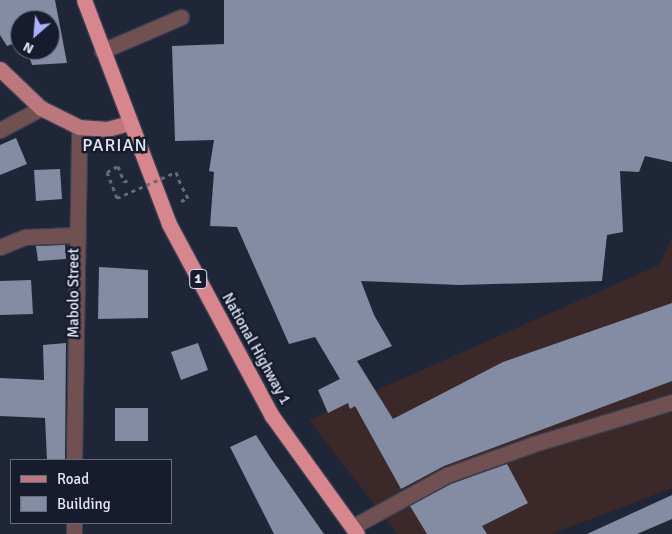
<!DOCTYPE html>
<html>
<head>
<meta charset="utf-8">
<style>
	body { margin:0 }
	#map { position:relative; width:672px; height:534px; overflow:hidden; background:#1f2638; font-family:Signika,sans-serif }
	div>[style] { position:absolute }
	.industrial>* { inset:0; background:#3b2829 }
	.building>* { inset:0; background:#838ca3 }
	.path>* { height:3px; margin-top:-1.5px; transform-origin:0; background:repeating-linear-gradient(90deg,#656b7b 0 4px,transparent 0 8px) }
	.roads { filter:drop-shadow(1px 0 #3a4152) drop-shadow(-1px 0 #3a4152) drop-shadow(0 1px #3a4152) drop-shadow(0 -1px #3a4152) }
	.minor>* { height:15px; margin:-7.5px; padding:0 7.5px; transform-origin:7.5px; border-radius:7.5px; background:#715052 }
	.major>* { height:15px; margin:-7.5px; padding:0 7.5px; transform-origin:7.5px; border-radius:7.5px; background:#bb777c }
	.highway>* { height:15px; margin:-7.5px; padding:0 7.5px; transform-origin:7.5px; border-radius:7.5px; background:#d8868d }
	.path-bridge>* { height:3px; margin-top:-1.5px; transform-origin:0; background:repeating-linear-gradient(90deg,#656b7b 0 4px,transparent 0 8px) }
	span { translate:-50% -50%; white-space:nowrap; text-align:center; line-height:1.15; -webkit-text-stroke:5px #161c2e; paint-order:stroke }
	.shield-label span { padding:1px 4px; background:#161c2e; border:1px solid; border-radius:4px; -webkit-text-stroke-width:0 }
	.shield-label { font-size:14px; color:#e1e6f3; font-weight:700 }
	.street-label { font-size:15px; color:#e1e6f3 }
	.quarter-label { font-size:18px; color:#e1e6f3; letter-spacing:1px }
	.legend { position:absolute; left:10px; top:459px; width:162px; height:65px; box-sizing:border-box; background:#161c2e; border:1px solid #676d7d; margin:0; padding:6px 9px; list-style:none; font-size:15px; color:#e1e6f3 }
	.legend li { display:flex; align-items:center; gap:10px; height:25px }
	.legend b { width:25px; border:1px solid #676d7d }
	.north { position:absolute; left:10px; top:10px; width:50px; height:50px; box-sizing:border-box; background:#161c2e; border:1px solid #676d7d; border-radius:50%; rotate:207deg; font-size:14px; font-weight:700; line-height:20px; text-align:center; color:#e1e6f3 }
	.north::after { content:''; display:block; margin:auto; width:18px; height:22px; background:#aab0fc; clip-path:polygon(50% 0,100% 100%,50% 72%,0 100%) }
</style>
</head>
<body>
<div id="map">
	<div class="industrial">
		<div style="clip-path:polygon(672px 237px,672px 488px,552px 534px,397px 534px,309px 420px,659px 265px)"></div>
	</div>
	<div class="building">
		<div style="clip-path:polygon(0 0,55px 0,67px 63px,32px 65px,27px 50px,50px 50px,50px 20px,20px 20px,20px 41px,7px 46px,0 35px)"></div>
		<div style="clip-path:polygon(224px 0,672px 0,672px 162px,645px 156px,639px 172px,620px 171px,623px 232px,607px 235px,602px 281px,459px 285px,361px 281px,374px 315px,392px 346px,357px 361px,393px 419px,503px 362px,672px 303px,672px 381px,444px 466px,401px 489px,355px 406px,350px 409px,348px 403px,328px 413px,318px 390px,340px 379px,315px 337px,289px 344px,237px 227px,210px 226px,214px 172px,209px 171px,214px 140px,175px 141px,172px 46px,224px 44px)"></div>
		<div style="clip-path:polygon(16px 138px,27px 164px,0 175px,0 145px)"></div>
		<div style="clip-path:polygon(60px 169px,62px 199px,36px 201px,34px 170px)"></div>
		<div style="clip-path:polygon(65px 245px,66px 259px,38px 261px,36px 246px)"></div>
		<div style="clip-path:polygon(99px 267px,148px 270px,148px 318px,98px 319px)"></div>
		<div style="clip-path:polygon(31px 280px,33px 314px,0 315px,0 281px)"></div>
		<div style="clip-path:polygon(66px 343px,65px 460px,47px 460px,45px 418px,0 416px,0 378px,44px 380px,43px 345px)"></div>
		<div style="clip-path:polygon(198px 343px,208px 370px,181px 380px,171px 352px)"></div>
		<div style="clip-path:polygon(115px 408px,148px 408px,148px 441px,115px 441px)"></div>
		<div style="clip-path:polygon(256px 435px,270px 457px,324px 534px,274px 534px,230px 447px)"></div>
		<div style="clip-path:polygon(507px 464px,528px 503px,482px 526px,487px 534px,427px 534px,410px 506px,451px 484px)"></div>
		<div style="clip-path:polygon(672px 495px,672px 519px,637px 534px,587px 534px)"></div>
	</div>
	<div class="path">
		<div style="left:117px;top:198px;width:28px;rotate:-111deg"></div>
		<div style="left:107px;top:172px;width:13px;rotate:-29deg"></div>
		<div style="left:118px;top:166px;width:17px;rotate:69deg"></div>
		<div style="left:124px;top:182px;width:7px;rotate:-27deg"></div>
		<div style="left:181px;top:201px;width:8px;rotate:-23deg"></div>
		<div style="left:188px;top:198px;width:15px;rotate:-118deg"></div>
	</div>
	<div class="roads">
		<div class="minor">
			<div style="left:102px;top:51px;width:86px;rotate:-23.3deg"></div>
			<div style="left:0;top:130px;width:47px;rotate:-28.2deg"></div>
			<div style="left:0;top:247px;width:27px;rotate:-22deg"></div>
			<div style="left:25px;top:237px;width:50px;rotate:-2.3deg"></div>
			<div style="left:74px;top:460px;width:333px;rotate:-89.1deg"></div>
			<div style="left:352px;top:527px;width:108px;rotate:-28.7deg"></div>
			<div style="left:447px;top:475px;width:92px;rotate:-19.6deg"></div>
			<div style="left:534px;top:444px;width:144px;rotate:-16.9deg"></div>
			<div style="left:74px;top:534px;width:11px;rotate:-90deg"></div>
		</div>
		<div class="major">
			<div style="left:0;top:69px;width:57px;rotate:43.6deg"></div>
			<div style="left:41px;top:108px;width:42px;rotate:26.6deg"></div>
			<div style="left:79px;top:127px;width:28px;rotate:4deg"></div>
			<div style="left:107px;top:129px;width:23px;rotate:-15deg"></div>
		</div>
		<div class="highway">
			<div style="left:84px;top:0;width:240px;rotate:69.2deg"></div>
			<div style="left:169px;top:224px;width:218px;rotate:61.8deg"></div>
			<div style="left:272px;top:416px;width:145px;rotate:54.2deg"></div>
		</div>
	</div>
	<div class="path-bridge">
		<div style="left:117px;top:198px;width:64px;rotate:-23.8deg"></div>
		<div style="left:176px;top:172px;width:14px;rotate:69deg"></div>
	</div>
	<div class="shield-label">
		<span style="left:198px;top:279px">1</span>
	</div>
	<div class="street-label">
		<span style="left:74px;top:293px;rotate:-90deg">Mabolo Street</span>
		<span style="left:256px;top:349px;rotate:61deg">National Highway 1</span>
	</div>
	<div class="quarter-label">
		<span style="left:115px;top:145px">PARIAN</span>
	</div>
	<ul class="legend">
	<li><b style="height:6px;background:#bb777c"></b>Road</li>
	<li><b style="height:14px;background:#838ca3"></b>Building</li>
	</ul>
	<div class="north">N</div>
</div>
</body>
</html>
